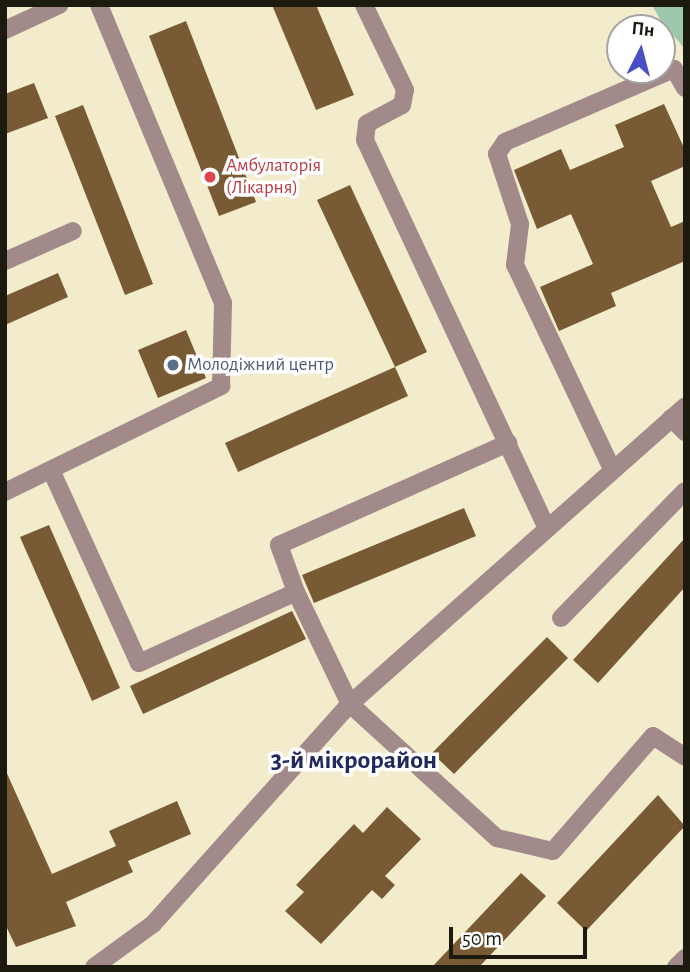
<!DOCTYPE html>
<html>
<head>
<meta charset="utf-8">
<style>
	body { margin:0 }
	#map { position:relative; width:690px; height:972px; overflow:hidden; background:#f2ebcc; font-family:"Alegreya Sans",sans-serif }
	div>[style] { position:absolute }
	.green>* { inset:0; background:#9dc8ae }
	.building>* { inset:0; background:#785a34 }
	.minor>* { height:18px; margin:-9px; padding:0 9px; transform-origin:9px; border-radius:9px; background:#a28a8a }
	.dots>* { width:19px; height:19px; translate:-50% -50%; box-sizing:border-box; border:4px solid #fff; border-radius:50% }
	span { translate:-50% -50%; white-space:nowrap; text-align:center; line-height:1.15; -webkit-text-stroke:7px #fff; paint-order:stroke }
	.health-label { font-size:19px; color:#be3a42 }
	.left { translate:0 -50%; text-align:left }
	.service-label { font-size:19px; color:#4e5e75 }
	.district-label { font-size:26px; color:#222760; font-weight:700 }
	.frame { position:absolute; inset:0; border:7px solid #1c1a0f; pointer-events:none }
	.north { position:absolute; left:606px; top:14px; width:70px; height:70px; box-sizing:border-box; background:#fff; border:2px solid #a4a39f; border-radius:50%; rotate:6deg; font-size:19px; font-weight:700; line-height:28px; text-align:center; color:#1c1a0f }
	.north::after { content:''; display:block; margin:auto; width:24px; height:32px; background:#484fc4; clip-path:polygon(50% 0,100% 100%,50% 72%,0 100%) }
	.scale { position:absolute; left:449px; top:927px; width:138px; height:32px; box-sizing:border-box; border:4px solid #1c1a0f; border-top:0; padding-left:9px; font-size:21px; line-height:24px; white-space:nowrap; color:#1c1a0f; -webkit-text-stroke:5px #fff; paint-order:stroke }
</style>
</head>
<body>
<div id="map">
	<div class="green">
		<div style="clip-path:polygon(652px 5px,685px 5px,685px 49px,661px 21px)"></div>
	</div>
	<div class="building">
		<div style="clip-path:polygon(272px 5px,316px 5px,354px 95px,316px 110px)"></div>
		<div style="clip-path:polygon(186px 21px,256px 202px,219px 216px,149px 36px)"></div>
		<div style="clip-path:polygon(34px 83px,48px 118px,5px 134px,5px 94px)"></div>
		<div style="clip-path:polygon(664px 104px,685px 150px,685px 166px,651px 181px,671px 227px,685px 221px,685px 261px,611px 293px,616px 306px,559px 331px,540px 287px,593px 264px,571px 214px,537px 229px,514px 170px,561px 149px,570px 170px,624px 147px,615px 125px)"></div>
		<div style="clip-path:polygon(83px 105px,153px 284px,125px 295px,55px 116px)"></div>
		<div style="clip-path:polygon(350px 185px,427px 352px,395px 367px,317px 200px)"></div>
		<div style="clip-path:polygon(58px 273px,68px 297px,5px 325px,5px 296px)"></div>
		<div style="clip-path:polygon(186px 330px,206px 378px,158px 398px,138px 350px)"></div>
		<div style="clip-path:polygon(395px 367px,408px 396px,238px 472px,225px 443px)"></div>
		<div style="clip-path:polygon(464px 508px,476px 536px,314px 603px,302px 575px)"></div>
		<div style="clip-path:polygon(49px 525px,120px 688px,92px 701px,20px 537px)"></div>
		<div style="clip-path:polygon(685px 538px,685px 587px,598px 683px,573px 660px)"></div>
		<div style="clip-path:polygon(292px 611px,306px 639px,143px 714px,130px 686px)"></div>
		<div style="clip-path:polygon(547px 637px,568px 658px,454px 774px,432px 753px)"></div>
		<div style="clip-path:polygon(5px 769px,52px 874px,116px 846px,109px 831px,177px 801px,191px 834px,128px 861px,133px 872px,66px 902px,76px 926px,16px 947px,5px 924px)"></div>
		<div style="clip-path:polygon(658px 795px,685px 826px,586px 931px,557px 903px)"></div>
		<div style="clip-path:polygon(387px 807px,421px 839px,385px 876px,395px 885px,382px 899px,372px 890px,321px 944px,285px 911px,304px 892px,296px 885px,354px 824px,363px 833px)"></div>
		<div style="clip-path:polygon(521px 873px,546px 896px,479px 967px,432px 967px)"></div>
	</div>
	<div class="minor">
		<div style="left:364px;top:5px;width:94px;rotate:64.2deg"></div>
		<div style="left:405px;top:90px;width:15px;rotate:101deg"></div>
		<div style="left:402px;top:105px;width:40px;rotate:152deg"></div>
		<div style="left:367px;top:124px;width:16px;rotate:97deg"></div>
		<div style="left:365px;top:140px;width:427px;rotate:64.9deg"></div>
		<div style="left:5px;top:30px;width:60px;rotate:-24.8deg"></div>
		<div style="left:5px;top:261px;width:74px;rotate:-23.8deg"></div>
		<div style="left:671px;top:418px;width:20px;rotate:45deg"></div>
		<div style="left:612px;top:469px;width:226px;rotate:-115.4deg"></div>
		<div style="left:515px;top:265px;width:41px;rotate:-83deg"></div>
		<div style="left:520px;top:224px;width:74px;rotate:-108.2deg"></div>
		<div style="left:497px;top:154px;width:14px;rotate:-56deg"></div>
		<div style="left:505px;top:142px;width:184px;rotate:-23.4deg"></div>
		<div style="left:674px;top:69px;width:22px;rotate:60deg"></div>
		<div style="left:51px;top:470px;width:212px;rotate:65.5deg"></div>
		<div style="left:139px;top:663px;width:172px;rotate:-24.3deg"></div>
		<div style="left:296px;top:592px;width:124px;rotate:64.3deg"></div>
		<div style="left:350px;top:704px;width:199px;rotate:42.4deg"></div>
		<div style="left:497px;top:838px;width:57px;rotate:13.1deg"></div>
		<div style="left:553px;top:851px;width:152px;rotate:-49deg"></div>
		<div style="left:653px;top:736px;width:38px;rotate:33deg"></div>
		<div style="left:5px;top:492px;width:241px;rotate:-26.1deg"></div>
		<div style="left:221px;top:386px;width:83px;rotate:-88.6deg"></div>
		<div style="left:223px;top:303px;width:323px;rotate:-112.6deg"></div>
		<div style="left:296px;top:592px;width:50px;rotate:-109.9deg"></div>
		<div style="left:279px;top:545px;width:251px;rotate:-24deg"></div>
		<div style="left:561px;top:618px;width:177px;rotate:-45.7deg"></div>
		<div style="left:94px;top:967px;width:73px;rotate:-36.1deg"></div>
		<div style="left:153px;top:924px;width:295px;rotate:-48.2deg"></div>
		<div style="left:350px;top:704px;width:448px;rotate:-41.6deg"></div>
		<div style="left:676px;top:967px;width:13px;rotate:-45deg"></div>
	</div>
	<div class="dots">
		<div style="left:210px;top:177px;background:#e0444e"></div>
		<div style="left:173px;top:365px;background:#5c6f8a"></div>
	</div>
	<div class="health-label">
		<span class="left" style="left:226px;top:177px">Амбулаторія<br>(Лікарня)</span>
	</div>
	<div class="service-label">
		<span class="left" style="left:187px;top:365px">Молодіжний центр</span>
	</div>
	<div class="district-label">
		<span style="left:354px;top:761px">3-й мікрорайон</span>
	</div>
	<div class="frame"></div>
	<div class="north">Пн</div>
	<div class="scale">50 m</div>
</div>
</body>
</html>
